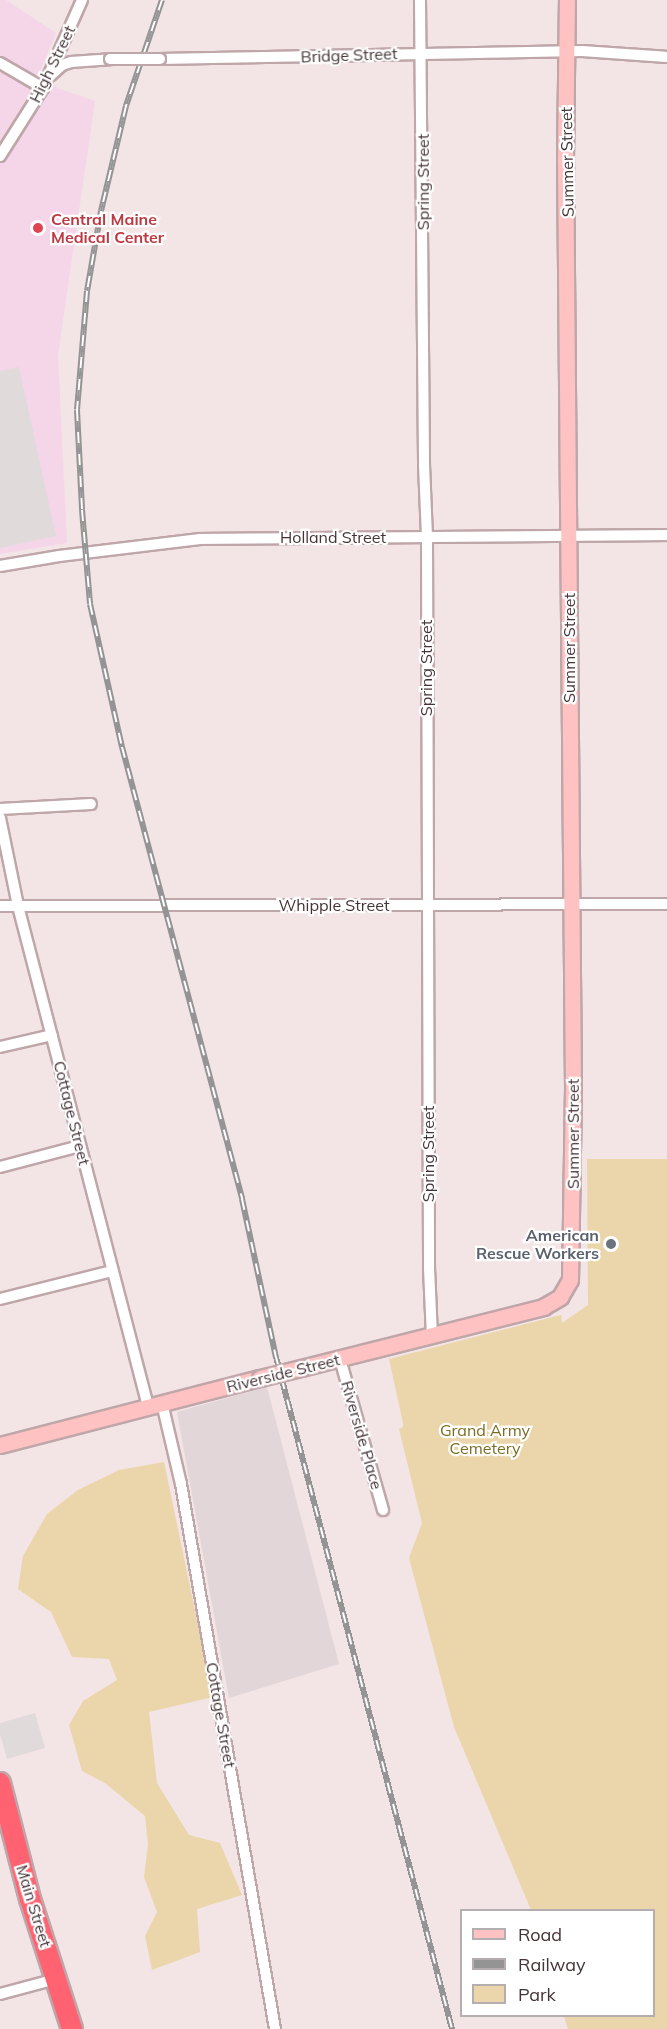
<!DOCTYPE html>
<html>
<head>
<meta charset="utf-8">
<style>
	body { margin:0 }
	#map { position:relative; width:667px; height:2029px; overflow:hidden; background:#f3e4e5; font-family:Mulish,sans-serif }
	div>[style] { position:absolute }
	.industrial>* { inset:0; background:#e2d6d9 }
	.medical>* { inset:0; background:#f5d6e9 }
	.green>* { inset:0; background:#ead6aa }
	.parking>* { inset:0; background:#e0dadb }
	.roads { filter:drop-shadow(2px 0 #bfa6a9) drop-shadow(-2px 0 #bfa6a9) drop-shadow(0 2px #bfa6a9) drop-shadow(0 -2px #bfa6a9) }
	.street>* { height:10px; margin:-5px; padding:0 5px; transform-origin:5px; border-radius:5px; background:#fff }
	.secondary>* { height:15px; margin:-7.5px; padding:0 7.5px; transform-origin:7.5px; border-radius:7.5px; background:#ffc2c2 }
	.highway>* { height:20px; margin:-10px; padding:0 10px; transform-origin:10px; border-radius:10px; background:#ff6372 }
	.rail>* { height:6px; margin-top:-3px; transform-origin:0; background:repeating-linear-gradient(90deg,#fff 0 11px,#949494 0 22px); box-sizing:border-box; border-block:2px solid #949494 }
	.bridges { filter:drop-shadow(2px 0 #bfa6a9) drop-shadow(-2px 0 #bfa6a9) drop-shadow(0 2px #bfa6a9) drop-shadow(0 -2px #bfa6a9) }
	.street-bridge>* { height:10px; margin:-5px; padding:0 5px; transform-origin:5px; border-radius:5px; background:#fff }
	.secondary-bridge>* { height:15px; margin:-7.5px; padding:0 7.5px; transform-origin:7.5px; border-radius:7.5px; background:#ffc2c2 }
	.dots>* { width:16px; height:16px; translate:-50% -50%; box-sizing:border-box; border:3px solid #fff; border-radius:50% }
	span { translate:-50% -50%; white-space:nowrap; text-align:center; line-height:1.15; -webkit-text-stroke:4.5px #fff; paint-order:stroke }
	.street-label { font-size:16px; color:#453436 }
	.health-label { font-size:16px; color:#be3a42; font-weight:700 }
	.left { translate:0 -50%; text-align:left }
	.worship-label { font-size:16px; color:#5b616d; font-weight:700 }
	.right { translate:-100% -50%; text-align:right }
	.park-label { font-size:16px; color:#7a6d24 }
	.legend { position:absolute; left:460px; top:1909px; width:195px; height:108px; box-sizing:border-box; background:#fff; border:2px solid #b5aeaf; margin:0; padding:8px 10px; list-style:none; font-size:18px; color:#453436 }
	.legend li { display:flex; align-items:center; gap:12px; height:30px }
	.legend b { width:30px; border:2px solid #b5aeaf }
</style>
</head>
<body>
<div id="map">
	<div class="industrial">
		<div style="clip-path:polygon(267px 1387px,339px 1664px,229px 1698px,177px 1412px)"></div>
	</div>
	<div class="medical">
		<div style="clip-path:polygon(0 0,6px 0,56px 33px,41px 69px,57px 88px,95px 101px,58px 355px,67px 543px,0 554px)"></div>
	</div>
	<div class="green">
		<div style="clip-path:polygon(587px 1159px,667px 1159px,667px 2029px,568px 2029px,564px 2016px,654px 2016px,654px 1910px,531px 1910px,454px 1727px,409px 1558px,422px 1523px,399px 1429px,403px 1427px,403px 1423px,389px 1359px,561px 1315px,562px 1323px,588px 1305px)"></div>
		<div style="clip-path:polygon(164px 1462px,213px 1697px,149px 1712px,157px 1783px,189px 1835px,220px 1843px,242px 1895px,197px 1909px,200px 1952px,152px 1970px,145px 1936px,157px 1912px,144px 1877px,148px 1845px,145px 1816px,105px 1783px,82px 1771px,69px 1725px,83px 1701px,117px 1680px,109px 1659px,72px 1657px,51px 1612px,18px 1589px,23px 1556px,47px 1514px,78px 1490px,119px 1470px)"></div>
	</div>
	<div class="parking">
		<div style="clip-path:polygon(19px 367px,56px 536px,0 548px,0 371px)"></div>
		<div style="clip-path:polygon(35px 1713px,45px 1748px,7px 1759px,0 1734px,0 1723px)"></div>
	</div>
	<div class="roads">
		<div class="street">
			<div style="left:420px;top:0;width:465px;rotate:89.5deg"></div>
			<div style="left:424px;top:465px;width:72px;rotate:87.6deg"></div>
			<div style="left:427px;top:537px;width:731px;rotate:89.84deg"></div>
			<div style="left:429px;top:1268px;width:68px;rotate:87.5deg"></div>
			<div style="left:160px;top:59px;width:422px;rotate:-1.1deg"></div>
			<div style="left:582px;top:51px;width:85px;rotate:4deg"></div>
			<div style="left:0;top:63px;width:50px;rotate:30.2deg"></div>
			<div style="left:51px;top:75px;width:15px;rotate:-42deg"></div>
			<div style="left:62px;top:65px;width:9px;rotate:-18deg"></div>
			<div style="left:71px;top:62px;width:39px;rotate:-4deg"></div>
			<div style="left:0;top:156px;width:80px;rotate:-57.7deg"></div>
			<div style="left:43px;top:88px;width:96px;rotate:-66.1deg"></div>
			<div style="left:0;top:566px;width:60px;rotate:-9.6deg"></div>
			<div style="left:59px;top:556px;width:142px;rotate:-6.9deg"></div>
			<div style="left:200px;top:539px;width:467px;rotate:-0.5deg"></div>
			<div style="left:0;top:809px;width:91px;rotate:-3.1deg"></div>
			<div style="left:0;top:818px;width:90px;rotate:78.4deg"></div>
			<div style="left:18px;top:906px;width:517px;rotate:75.43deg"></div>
			<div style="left:0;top:906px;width:667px;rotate:-0.17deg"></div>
			<div style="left:0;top:1047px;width:53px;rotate:-13deg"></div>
			<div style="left:0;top:1167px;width:83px;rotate:-14.7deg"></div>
			<div style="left:0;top:1299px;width:115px;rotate:-14deg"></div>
			<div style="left:340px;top:1359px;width:157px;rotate:74.1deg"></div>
			<div style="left:162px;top:1403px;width:83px;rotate:76.8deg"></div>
			<div style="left:181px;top:1484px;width:553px;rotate:80.21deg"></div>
			<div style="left:0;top:1994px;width:58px;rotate:-15deg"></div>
		</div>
		<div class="secondary">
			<div style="left:301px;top:1368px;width:250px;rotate:-14.1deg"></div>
			<div style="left:543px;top:1307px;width:20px;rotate:-30deg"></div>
			<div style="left:560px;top:1297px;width:20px;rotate:-60deg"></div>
			<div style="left:570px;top:1280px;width:192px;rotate:-89.1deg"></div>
			<div style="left:573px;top:1088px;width:928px;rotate:-90.49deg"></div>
			<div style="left:565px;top:160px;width:160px;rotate:-89.3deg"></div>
			<div style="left:0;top:1445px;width:268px;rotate:-14.5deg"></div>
		</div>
		<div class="highway">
			<div style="left:0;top:1783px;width:120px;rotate:75.5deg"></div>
			<div style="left:30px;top:1899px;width:137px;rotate:72.1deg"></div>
		</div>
	</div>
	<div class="rail">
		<div style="left:162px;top:0;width:112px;rotate:108.8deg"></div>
		<div style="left:126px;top:106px;width:108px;rotate:103.4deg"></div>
		<div style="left:101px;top:211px;width:81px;rotate:99.9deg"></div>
		<div style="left:87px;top:291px;width:119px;rotate:94.8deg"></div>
		<div style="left:77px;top:410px;width:100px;rotate:87.1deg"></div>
		<div style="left:82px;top:510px;width:94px;rotate:85.1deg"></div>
		<div style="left:90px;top:604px;width:147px;rotate:77.4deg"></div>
		<div style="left:122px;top:747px;width:468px;rotate:75.1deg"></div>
		<div style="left:242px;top:1199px;width:162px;rotate:77.9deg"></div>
		<div style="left:276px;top:1357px;width:695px;rotate:75.32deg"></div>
	</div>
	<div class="bridges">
		<div class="street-bridge">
			<div style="left:110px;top:59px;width:50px"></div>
		</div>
		<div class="secondary-bridge">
			<div style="left:260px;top:1378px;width:42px;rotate:-13.7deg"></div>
		</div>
	</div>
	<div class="dots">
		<div style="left:38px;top:228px;background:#e0444e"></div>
		<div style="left:611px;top:1244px;background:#6b7280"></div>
	</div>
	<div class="street-label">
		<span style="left:349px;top:55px;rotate:-2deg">Bridge Street</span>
		<span style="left:52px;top:64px;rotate:-64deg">High Street</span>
		<span style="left:567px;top:162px;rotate:-91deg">Summer Street</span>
		<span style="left:423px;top:182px;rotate:-90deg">Spring Street</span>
		<span style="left:333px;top:537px">Holland Street</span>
		<span style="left:569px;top:648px;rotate:-90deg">Summer Street</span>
		<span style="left:426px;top:668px;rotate:-90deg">Spring Street</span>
		<span style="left:334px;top:905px">Whipple Street</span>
		<span style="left:72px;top:1113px;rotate:76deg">Cottage Street</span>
		<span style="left:573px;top:1134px;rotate:-90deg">Summer Street</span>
		<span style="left:428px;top:1154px;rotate:-90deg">Spring Street</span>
		<span style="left:283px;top:1373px;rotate:-14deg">Riverside Street</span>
		<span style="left:362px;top:1435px;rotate:74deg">Riverside Place</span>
		<span style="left:221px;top:1715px;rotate:80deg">Cottage Street</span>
		<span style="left:34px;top:1906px;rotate:73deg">Main Street</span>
	</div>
	<div class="health-label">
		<span class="left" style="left:51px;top:228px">Central Maine<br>Medical Center</span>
	</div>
	<div class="worship-label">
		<span class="right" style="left:599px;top:1244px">American<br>Rescue Workers</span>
	</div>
	<div class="park-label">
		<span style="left:485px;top:1439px">Grand Army<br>Cemetery</span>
	</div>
	<ul class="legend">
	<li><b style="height:8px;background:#ffc2c2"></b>Road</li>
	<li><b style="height:8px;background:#949494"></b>Railway</li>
	<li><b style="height:16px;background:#ead6aa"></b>Park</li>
	</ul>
</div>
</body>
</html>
